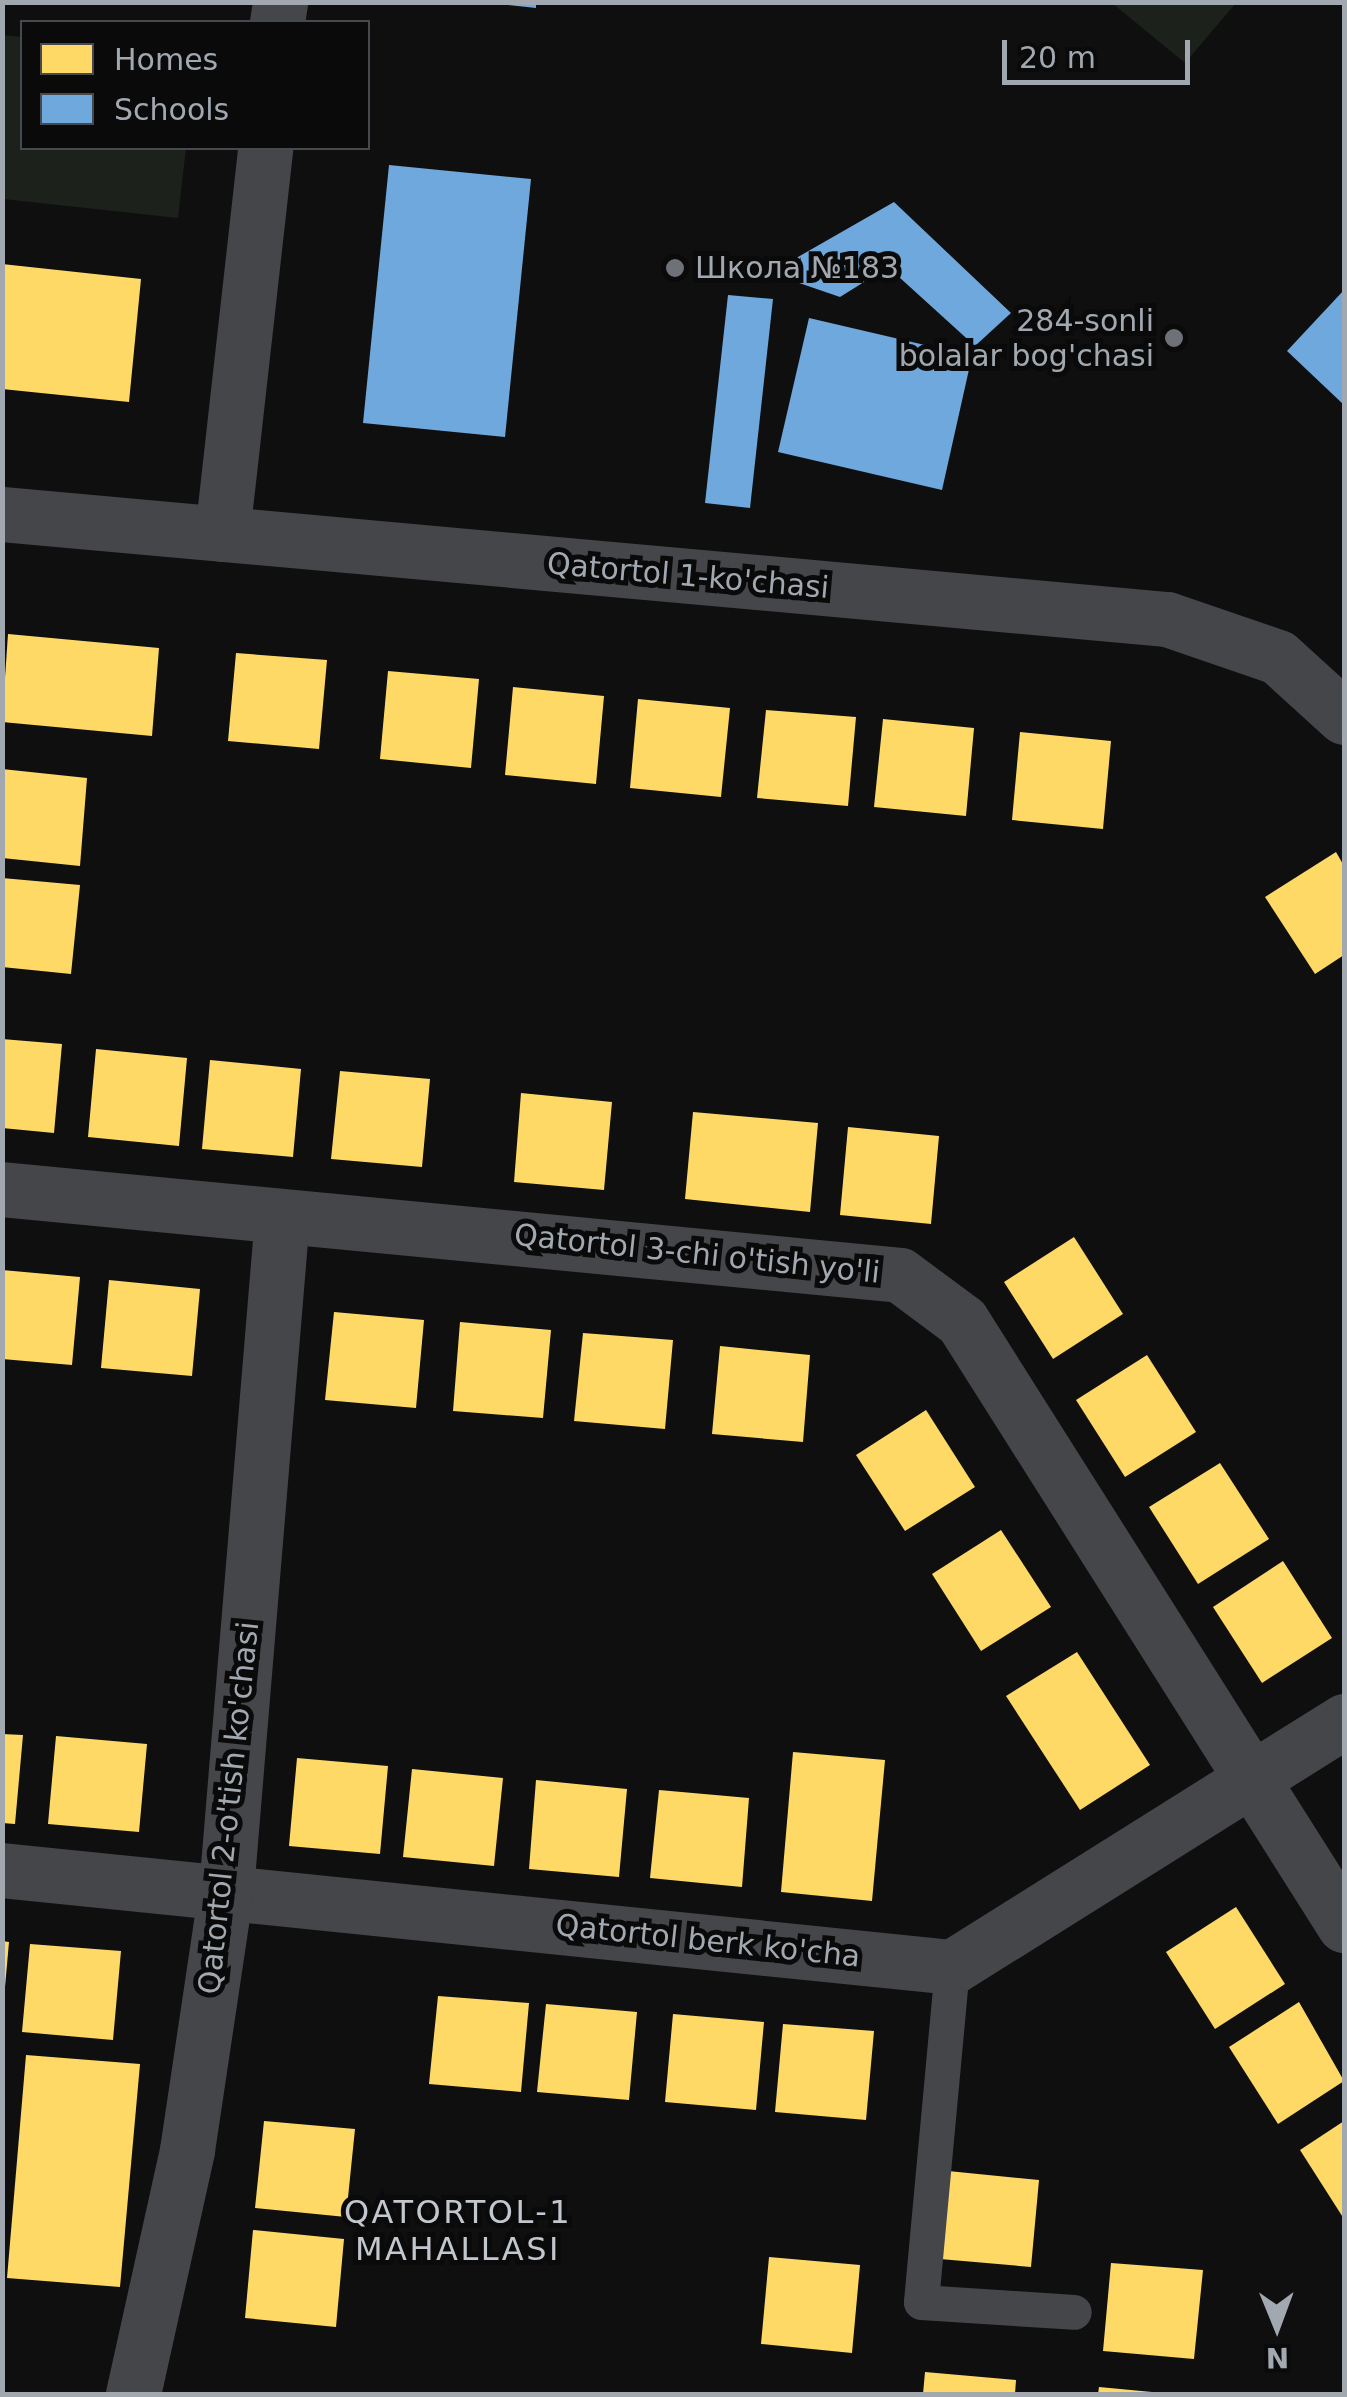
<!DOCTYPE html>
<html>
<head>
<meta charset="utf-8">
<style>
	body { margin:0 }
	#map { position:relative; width:1347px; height:2397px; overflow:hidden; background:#0f0f10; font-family:"DejaVu Sans",sans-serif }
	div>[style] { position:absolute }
	.green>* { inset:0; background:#1c211c }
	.homes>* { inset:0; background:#ffd966 }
	.schools>* { inset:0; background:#6fa8dc }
	.service>* { height:35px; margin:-17.5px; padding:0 17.5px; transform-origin:17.5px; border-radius:17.5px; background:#454649 }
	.minor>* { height:55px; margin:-27.5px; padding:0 27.5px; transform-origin:27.5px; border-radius:27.5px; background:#454649 }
	.dots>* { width:28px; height:28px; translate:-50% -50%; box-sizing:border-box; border:5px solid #0a0a0b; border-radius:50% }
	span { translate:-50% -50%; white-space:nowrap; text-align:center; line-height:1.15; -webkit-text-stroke:10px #0a0a0b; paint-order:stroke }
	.poi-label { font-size:30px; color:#a1a8b0 }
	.left { translate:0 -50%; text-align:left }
	.right { translate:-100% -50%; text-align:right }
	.street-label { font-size:30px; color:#a1a8b0 }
	.neighbourhood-label { font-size:32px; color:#c2c6cd; letter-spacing:2.5px }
	.frame { position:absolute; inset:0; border:5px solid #a1a8b0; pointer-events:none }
	.legend { position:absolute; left:20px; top:20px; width:350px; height:130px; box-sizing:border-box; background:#0a0a0b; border:2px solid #46494d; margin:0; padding:12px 18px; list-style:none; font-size:30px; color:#a1a8b0 }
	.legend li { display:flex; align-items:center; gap:20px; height:50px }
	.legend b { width:50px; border:2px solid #46494d }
	.north { position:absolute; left:1227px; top:2277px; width:100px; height:100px; -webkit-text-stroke:8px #0a0a0b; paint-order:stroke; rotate:179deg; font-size:28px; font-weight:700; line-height:40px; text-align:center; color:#a1a8b0 }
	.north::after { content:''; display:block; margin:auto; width:35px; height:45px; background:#a1a8b0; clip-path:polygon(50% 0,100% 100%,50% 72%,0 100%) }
	.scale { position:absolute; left:1002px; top:40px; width:188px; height:45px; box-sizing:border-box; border:5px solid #a1a8b0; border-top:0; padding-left:12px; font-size:30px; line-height:35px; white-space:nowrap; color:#a1a8b0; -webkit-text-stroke:8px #0a0a0b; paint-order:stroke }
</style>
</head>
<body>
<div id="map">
	<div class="green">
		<div style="clip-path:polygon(1112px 3px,1236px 3px,1185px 63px)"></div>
		<div style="clip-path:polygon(3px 35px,22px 37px,22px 148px,186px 148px,178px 218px,3px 199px)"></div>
	</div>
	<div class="homes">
		<div style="clip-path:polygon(2px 264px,141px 279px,129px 402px,2px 389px)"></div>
		<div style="clip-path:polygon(8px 634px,159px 648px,152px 736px,2px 722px)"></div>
		<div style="clip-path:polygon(236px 653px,327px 660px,319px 749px,228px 741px)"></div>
		<div style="clip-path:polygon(388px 671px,479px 679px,471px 768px,380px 759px)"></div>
		<div style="clip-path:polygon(513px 687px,604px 696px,596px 784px,505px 775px)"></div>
		<div style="clip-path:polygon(638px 699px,730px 708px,721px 797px,630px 788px)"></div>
		<div style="clip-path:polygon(766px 710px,856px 717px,848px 806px,757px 798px)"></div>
		<div style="clip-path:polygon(883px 719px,974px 728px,966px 816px,874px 807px)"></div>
		<div style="clip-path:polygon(1020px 732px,1111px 741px,1103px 829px,1012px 820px)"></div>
		<div style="clip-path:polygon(2px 769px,87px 778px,80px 866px,2px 858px)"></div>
		<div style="clip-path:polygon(1336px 852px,1344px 866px,1344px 955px,1315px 974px,1265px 897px)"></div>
		<div style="clip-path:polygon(2px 878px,80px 885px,71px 974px,2px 967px)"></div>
		<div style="clip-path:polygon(2px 1039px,62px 1044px,54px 1133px,2px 1128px)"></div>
		<div style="clip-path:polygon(96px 1049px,187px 1058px,179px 1146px,88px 1137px)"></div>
		<div style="clip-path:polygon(210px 1060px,301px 1069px,293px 1157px,202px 1149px)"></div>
		<div style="clip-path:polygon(340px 1071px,430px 1079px,422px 1167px,331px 1159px)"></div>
		<div style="clip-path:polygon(521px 1093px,612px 1102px,604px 1190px,514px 1182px)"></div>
		<div style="clip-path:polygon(693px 1112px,818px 1123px,810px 1212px,685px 1199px)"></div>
		<div style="clip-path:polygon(848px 1127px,939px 1136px,931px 1224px,840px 1215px)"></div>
		<div style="clip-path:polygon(1074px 1237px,1123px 1314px,1053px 1359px,1004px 1282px)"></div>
		<div style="clip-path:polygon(2px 1270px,80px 1277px,72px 1365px,2px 1359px)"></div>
		<div style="clip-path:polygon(109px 1280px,200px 1289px,192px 1376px,101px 1368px)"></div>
		<div style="clip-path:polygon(334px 1312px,424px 1320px,416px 1408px,325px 1400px)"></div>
		<div style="clip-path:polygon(460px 1322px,551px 1330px,543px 1418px,453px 1411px)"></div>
		<div style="clip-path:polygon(583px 1333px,673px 1340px,665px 1429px,574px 1421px)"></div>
		<div style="clip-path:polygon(720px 1346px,810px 1355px,803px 1442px,712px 1434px)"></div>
		<div style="clip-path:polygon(1147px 1355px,1196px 1432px,1125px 1477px,1076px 1400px)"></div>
		<div style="clip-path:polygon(926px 1410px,975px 1487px,905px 1531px,856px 1455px)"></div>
		<div style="clip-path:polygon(1220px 1463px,1269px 1539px,1198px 1584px,1149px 1507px)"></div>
		<div style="clip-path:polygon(1001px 1530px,1051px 1607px,981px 1651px,932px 1574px)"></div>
		<div style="clip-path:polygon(1283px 1561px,1332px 1638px,1262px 1683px,1213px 1607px)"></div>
		<div style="clip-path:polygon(1077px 1652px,1150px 1765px,1080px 1810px,1006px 1696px)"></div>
		<div style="clip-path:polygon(2px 1734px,23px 1735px,15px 1824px,2px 1823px)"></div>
		<div style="clip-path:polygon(56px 1736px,147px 1744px,139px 1832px,48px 1824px)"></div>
		<div style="clip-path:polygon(793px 1752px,885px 1760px,872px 1901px,781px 1892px)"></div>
		<div style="clip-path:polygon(297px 1758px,388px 1766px,380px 1854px,289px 1846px)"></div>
		<div style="clip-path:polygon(412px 1769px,503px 1778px,494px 1866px,403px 1857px)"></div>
		<div style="clip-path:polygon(536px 1780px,627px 1789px,619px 1877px,529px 1869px)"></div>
		<div style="clip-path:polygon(659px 1790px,749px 1798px,742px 1887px,650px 1878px)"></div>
		<div style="clip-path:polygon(1236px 1907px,1285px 1984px,1215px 2029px,1166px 1952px)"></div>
		<div style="clip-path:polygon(2px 1941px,9px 1942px,5px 1987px,2px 1987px)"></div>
		<div style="clip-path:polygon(30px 1944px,121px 1951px,113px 2040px,22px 2032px)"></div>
		<div style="clip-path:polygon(438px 1996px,529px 2003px,521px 2092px,429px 2084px)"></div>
		<div style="clip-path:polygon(1299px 2002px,1344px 2081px,1278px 2124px,1229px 2047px)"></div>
		<div style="clip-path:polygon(546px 2004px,637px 2012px,629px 2100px,537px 2092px)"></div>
		<div style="clip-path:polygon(673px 2014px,764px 2022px,756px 2110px,665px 2102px)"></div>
		<div style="clip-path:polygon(783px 2024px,874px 2031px,866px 2120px,775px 2112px)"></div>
		<div style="clip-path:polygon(26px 2055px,140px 2064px,120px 2287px,7px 2278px)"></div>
		<div style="clip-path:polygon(264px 2121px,355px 2129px,346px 2217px,255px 2208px)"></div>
		<div style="clip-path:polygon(1344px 2121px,1344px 2219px,1300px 2150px)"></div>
		<div style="clip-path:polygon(948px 2171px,1039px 2180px,1031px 2267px,940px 2259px)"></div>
		<div style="clip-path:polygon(253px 2230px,344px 2239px,336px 2327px,245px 2318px)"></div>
		<div style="clip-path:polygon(769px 2257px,860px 2265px,852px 2353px,761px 2344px)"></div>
		<div style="clip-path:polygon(1111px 2263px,1203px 2270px,1194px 2359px,1103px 2351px)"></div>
		<div style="clip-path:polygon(925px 2372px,1016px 2380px,1015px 2394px,923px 2394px)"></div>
		<div style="clip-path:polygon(1099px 2387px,1152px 2392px,1152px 2394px,1098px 2394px)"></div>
	</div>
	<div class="schools">
		<div style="clip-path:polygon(508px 2px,536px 2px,536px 8px,508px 5px)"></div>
		<div style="clip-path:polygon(389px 165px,531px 179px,505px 437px,363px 423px)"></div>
		<div style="clip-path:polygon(894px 202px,1011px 313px,975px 346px,888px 267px,840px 297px,770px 273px)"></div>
		<div style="clip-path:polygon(1344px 290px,1344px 405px,1287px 351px)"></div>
		<div style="clip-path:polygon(728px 295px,773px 299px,750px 508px,705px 503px)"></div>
		<div style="clip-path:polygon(809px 318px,972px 356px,942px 490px,778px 452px)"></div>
	</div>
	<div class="service">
		<div style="left:952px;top:1967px;width:336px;rotate:95.3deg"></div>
		<div style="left:921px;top:2302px;width:153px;rotate:3.7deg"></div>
	</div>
	<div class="minor">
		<div style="left:277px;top:22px;width:20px;rotate:-81deg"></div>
		<div style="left:2px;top:514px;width:1170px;rotate:5.15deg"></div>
		<div style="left:1167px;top:619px;width:117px;rotate:18.9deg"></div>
		<div style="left:1278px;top:657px;width:89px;rotate:42.3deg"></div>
		<div style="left:222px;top:534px;width:388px;rotate:-83.6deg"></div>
		<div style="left:2px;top:1189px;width:902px;rotate:5.47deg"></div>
		<div style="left:900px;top:1275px;width:77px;rotate:36.6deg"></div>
		<div style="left:962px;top:1321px;width:715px;rotate:57.69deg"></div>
		<div style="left:2px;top:1870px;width:955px;rotate:5.83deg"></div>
		<div style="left:952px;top:1967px;width:463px;rotate:-32.1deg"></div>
		<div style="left:133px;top:2394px;width:250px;rotate:-77.5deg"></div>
		<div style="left:187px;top:2150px;width:263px;rotate:-81.5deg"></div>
		<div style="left:226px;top:1890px;width:676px;rotate:-85.25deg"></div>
	</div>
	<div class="dots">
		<div style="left:675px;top:268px;background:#6e7278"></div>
		<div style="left:1174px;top:338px;background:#6e7278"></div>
	</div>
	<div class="poi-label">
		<span class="left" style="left:695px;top:268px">Школа №183</span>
		<span class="right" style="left:1154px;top:338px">284-sonli<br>bolalar bog'chasi</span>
	</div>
	<div class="street-label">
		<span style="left:688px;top:576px;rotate:5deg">Qatortol 1-ko'chasi</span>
		<span style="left:697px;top:1254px;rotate:6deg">Qatortol 3-chi o'tish yo'li</span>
		<span style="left:229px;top:1808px;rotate:-84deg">Qatortol 2-o'tish ko'chasi</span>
		<span style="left:708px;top:1941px;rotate:6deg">Qatortol berk ko'cha</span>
	</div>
	<div class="neighbourhood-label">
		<span style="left:458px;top:2231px">QATORTOL-1<br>MAHALLASI</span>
	</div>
	<div class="frame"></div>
	<ul class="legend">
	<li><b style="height:28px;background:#ffd966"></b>Homes</li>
	<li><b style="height:28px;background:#6fa8dc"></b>Schools</li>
	</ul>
	<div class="north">N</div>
	<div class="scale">20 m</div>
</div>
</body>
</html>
